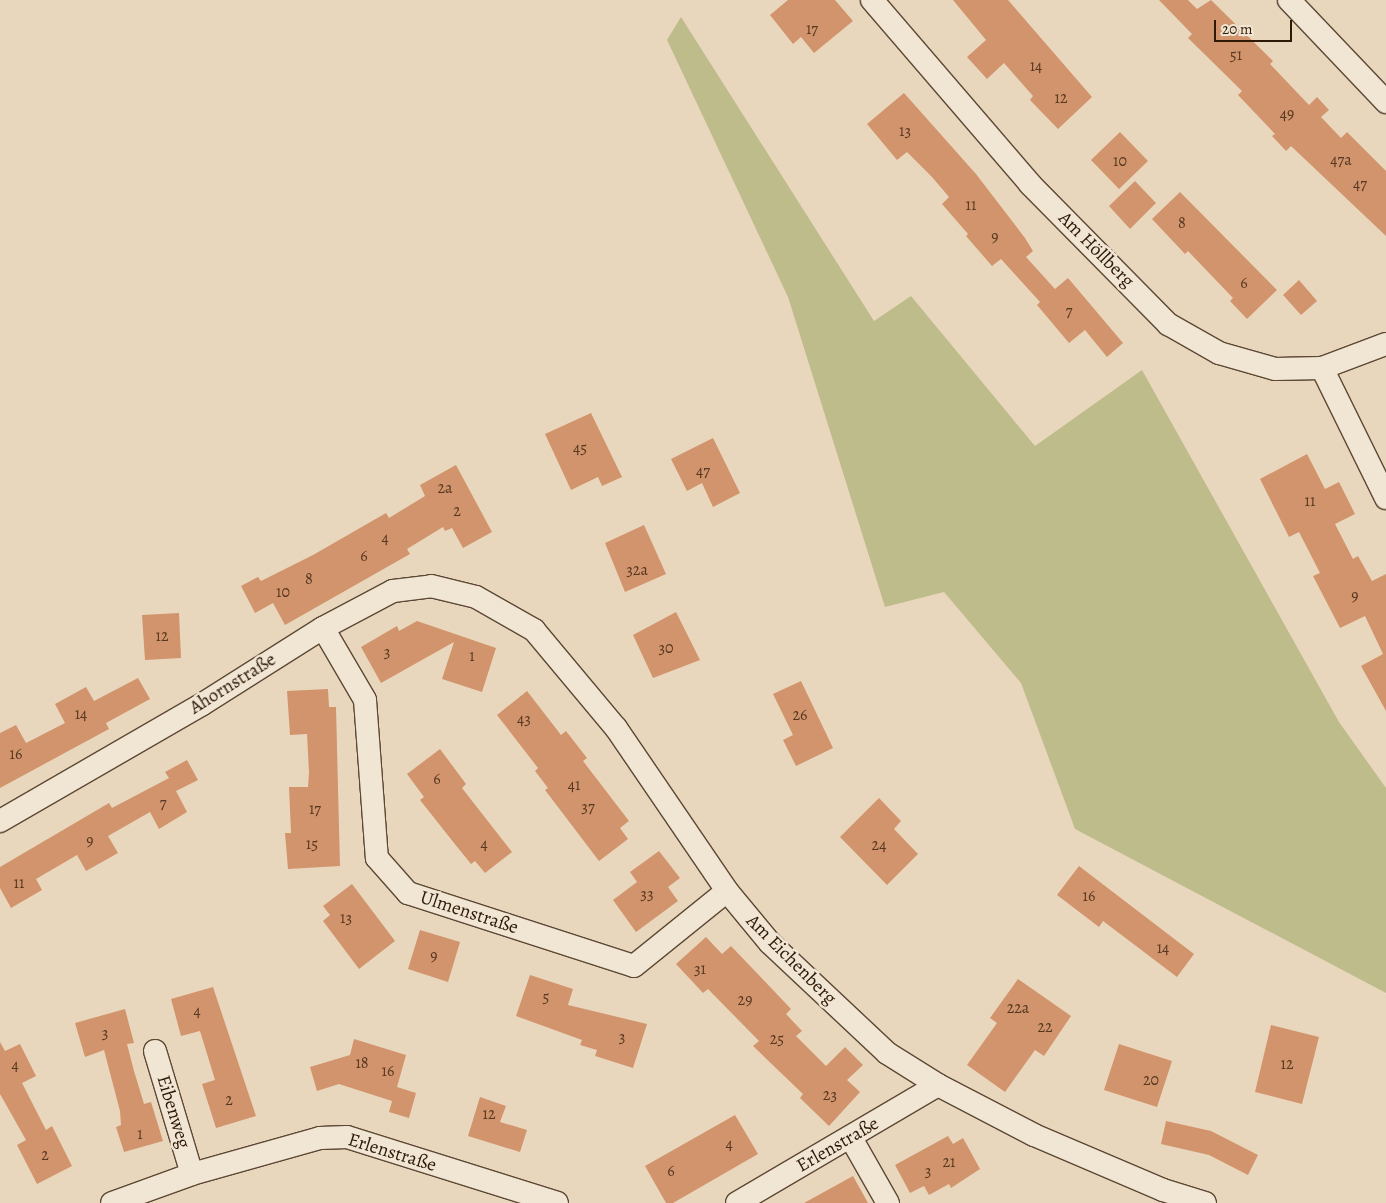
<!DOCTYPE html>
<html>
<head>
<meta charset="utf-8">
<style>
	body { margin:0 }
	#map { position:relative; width:1386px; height:1203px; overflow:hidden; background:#e9d7bd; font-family:Alegreya,serif }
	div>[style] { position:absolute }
	.green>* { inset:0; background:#bfbc8c }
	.building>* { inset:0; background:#d2946c }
	.roads { filter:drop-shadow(1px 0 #5c4834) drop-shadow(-1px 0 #5c4834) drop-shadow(0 1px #5c4834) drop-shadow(0 -1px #5c4834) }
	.minor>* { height:22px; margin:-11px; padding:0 11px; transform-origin:11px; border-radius:11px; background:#f1e5d4 }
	span { translate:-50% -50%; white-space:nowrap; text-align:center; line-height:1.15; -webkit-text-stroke:5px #f1e5d4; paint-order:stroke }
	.number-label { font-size:16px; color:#563820 }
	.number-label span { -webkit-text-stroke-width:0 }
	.street-label { font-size:19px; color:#2d1906 }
	.scale { position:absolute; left:1214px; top:20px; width:78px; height:22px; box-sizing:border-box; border:2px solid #2d1906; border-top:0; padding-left:6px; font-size:15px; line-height:18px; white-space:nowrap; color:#2d1906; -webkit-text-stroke:4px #f1e5d4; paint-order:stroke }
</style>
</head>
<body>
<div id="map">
	<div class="green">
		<div style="clip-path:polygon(681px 17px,874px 321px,911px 296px,1035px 446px,1142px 370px,1339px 722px,1386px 788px,1386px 993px,1075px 829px,1021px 683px,944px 592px,885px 607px,788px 297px,667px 40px)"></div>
	</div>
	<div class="building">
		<div style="clip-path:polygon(788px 0,835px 0,853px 21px,814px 53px,801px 37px,793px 44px,770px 15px)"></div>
		<div style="clip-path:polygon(953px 0,1008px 0,1092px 97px,1058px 129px,1030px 100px,1033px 96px,1004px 63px,987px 79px,967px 57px,986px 40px)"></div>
		<div style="clip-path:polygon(1159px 0,1188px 0,1197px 9px,1211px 0,1273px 61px,1270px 64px,1309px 105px,1317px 97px,1329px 110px,1321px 117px,1341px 138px,1347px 132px,1386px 171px,1386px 236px,1291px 146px,1286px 151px,1272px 136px,1275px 134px,1238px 95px,1242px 91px,1188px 38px,1192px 34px)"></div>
		<div style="clip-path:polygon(904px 93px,976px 174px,1025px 238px,1033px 251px,1026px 257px,1055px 289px,1068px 278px,1123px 343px,1107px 357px,1085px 330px,1069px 343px,1037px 305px,1040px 302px,1001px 259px,992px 266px,966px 236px,968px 234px,942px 204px,949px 197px,932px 177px,907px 152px,897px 160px,867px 124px)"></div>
		<div style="clip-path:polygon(1120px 132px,1148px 161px,1119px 189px,1091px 160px)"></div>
		<div style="clip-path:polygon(1135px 181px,1156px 203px,1130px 229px,1109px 206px)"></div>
		<div style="clip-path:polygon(1180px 192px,1277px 290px,1247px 319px,1230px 301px,1233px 298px,1188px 251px,1185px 254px,1152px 219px)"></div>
		<div style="clip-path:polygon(1299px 280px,1317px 301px,1301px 315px,1283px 295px)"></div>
		<div style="clip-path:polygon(591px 413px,622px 477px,602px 486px,598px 477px,571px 490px,545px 434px)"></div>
		<div style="clip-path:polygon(713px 438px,740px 493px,713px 507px,702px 483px,687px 491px,671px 459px)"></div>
		<div style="clip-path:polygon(1307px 454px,1325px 489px,1339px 482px,1355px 514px,1335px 524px,1353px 559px,1358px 556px,1372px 581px,1386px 574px,1386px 711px,1361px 666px,1383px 654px,1365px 616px,1340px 628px,1313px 576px,1320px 573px,1299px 532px,1289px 537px,1260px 479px)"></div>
		<div style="clip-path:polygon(456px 465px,492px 532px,463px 548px,452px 528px,445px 531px,443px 527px,407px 549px,410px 554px,285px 625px,273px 603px,255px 613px,241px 586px,258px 577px,261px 581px,313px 555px,386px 513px,389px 518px,425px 496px,420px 485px)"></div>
		<div style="clip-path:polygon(644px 525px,666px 574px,625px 592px,605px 543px)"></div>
		<div style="clip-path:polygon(676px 612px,700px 660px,653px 678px,633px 635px)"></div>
		<div style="clip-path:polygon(179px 613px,181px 658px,145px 660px,142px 615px)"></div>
		<div style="clip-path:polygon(417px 621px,496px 648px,482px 692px,442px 679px,454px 642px,381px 683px,361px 647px,397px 626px,399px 631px)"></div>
		<div style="clip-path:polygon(138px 678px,150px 699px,106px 723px,109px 729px,0 788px,0 733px,16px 725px,26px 743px,65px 723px,55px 704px,86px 687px,94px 701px)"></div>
		<div style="clip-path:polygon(801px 681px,833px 748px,796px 766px,783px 740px,793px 735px,773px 694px)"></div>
		<div style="clip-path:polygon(328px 689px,329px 707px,336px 707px,340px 866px,288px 869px,285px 833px,291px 833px,289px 787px,308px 787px,309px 773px,307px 734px,290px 735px,287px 691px)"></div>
		<div style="clip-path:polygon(527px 691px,561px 735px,566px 731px,587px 758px,583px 761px,629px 821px,620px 828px,628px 839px,599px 861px,545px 790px,548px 788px,535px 771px,538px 768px,497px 715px)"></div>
		<div style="clip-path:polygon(440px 749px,466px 784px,462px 788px,512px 852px,485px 873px,475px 861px,471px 864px,454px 843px,420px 800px,424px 797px,407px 774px)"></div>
		<div style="clip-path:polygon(187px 760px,198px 780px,176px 791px,187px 812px,159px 829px,150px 812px,108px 836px,118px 853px,86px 871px,77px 855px,36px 879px,42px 890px,11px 908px,0 888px,0 867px,109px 803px,112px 808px,169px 778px,165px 772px)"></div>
		<div style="clip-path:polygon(879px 798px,901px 821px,894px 829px,918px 854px,887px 885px,840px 837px)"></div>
		<div style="clip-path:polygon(659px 851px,680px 878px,668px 887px,678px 901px,636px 932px,613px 900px,637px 882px,630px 872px)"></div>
		<div style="clip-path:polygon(1079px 866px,1194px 954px,1177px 977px,1103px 921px,1099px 927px,1057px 895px)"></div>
		<div style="clip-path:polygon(352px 884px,395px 941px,359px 969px,323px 921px,330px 915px,323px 906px)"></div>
		<div style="clip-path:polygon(420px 930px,460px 942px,448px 982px,408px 969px)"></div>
		<div style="clip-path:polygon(706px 937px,722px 954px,731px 946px,774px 991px,791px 1009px,786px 1014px,802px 1031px,796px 1036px,826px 1066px,845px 1047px,863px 1065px,847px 1080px,860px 1092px,829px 1126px,800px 1098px,803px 1094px,753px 1046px,759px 1041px,708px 989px,703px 993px,676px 964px)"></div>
		<div style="clip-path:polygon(530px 975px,573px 989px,568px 1005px,647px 1024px,633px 1068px,595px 1056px,597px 1050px,580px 1045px,582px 1040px,516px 1016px)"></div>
		<div style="clip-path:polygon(1018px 979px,1071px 1016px,1044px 1056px,1035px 1050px,1005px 1092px,967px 1065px,997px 1023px,990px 1018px)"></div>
		<div style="clip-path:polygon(213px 987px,256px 1116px,216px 1128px,202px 1084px,215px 1080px,200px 1031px,181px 1036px,171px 999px)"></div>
		<div style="clip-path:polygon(125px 1009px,134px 1043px,127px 1044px,134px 1071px,144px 1104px,151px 1102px,163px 1141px,124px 1152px,116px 1127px,121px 1125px,120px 1111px,104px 1050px,85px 1057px,75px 1023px)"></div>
		<div style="clip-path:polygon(1271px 1025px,1319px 1037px,1302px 1104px,1255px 1092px)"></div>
		<div style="clip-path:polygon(354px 1039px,406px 1055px,397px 1087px,416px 1093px,409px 1118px,389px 1112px,392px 1101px,339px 1084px,317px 1091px,310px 1067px,350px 1055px)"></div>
		<div style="clip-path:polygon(0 1042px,5px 1051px,20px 1044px,36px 1076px,22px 1083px,46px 1130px,52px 1126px,72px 1166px,37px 1184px,17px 1145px,26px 1140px,0 1094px)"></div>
		<div style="clip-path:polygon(1119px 1044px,1172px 1061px,1157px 1107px,1104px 1090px)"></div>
		<div style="clip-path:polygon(480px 1097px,506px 1106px,500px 1122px,527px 1130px,520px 1152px,468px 1136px)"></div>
		<div style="clip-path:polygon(735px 1115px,758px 1154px,673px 1203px,666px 1203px,645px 1166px)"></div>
		<div style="clip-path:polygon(1166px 1121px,1211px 1131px,1258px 1155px,1248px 1175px,1209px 1155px,1161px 1144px)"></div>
		<div style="clip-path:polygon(948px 1136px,953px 1144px,963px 1138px,980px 1169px,951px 1188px,949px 1184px,929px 1195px,924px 1186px,910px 1193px,895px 1165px)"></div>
		<div style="clip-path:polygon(853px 1176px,868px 1203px,804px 1203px)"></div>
	</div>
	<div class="roads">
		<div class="minor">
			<div style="left:872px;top:0;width:243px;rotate:49.3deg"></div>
			<div style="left:1030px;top:184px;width:197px;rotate:45.4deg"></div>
			<div style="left:1168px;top:324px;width:59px;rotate:29.6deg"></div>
			<div style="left:1219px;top:353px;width:58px;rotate:15.9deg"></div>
			<div style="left:1275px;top:369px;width:47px;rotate:-1.2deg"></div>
			<div style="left:1322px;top:368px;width:68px;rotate:-20.6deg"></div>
			<div style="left:1289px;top:0;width:141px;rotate:46.4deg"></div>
			<div style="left:1322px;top:368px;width:145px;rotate:63.8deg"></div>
			<div style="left:323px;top:628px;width:83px;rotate:59.7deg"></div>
			<div style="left:365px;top:700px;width:158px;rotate:85.7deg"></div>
			<div style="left:377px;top:858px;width:47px;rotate:48.5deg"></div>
			<div style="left:408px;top:893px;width:237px;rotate:17.9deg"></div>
			<div style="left:634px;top:966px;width:119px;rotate:-38.9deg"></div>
			<div style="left:0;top:821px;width:232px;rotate:-30deg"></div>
			<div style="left:201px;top:705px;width:144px;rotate:-32.3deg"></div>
			<div style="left:323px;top:628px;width:79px;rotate:-27.9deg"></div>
			<div style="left:393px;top:591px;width:38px;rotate:-7deg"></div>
			<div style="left:431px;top:586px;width:46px;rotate:13.7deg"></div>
			<div style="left:476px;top:597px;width:67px;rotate:29.6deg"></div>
			<div style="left:534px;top:630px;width:128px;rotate:50.1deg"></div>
			<div style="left:616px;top:728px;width:197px;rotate:55.7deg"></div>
			<div style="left:727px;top:891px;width:67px;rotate:50.4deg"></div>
			<div style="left:770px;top:943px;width:161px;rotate:43.2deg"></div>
			<div style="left:887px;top:1053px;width:60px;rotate:32.1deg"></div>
			<div style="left:938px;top:1085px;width:108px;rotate:27.5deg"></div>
			<div style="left:1034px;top:1135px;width:140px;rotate:23.1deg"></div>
			<div style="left:1163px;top:1190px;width:44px;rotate:17.2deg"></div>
			<div style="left:155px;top:1051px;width:128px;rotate:73.3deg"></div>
			<div style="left:851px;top:1138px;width:75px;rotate:60.4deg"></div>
			<div style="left:112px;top:1203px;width:85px;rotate:-19.9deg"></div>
			<div style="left:192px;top:1174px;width:133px;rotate:-15.7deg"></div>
			<div style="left:320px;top:1138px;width:27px;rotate:-2deg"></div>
			<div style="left:347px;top:1137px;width:220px;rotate:17.4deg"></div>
			<div style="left:737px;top:1203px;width:233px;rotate:-30.4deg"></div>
		</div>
	</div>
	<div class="number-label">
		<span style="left:812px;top:29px">17</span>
		<span style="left:1236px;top:55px">51</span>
		<span style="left:1036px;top:66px">14</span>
		<span style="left:1061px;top:98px">12</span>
		<span style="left:1287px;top:114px">49</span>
		<span style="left:905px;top:131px">13</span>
		<span style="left:1341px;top:160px">47a</span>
		<span style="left:1120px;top:161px">10</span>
		<span style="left:1360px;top:184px">47</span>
		<span style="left:971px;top:205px">11</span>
		<span style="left:1182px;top:223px">8</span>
		<span style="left:995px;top:237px">9</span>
		<span style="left:1244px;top:283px">6</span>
		<span style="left:1069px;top:311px">7</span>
		<span style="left:580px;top:448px">45</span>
		<span style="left:703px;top:471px">47</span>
		<span style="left:445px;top:488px">2a</span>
		<span style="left:1310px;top:501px">11</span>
		<span style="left:457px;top:511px">2</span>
		<span style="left:385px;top:538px">4</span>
		<span style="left:364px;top:556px">6</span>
		<span style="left:637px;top:570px">32a</span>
		<span style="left:309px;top:579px">8</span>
		<span style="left:283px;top:592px">10</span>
		<span style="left:1355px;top:596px">9</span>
		<span style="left:162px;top:636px">12</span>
		<span style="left:666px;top:648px">30</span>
		<span style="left:387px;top:652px">3</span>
		<span style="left:472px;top:656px">1</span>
		<span style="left:81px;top:714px">14</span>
		<span style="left:800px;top:715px">26</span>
		<span style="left:524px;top:719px">43</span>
		<span style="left:16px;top:754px">16</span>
		<span style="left:437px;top:779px">6</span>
		<span style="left:574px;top:785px">41</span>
		<span style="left:163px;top:803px">7</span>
		<span style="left:588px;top:807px">37</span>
		<span style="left:315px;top:809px">17</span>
		<span style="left:90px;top:841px">9</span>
		<span style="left:312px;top:844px">15</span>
		<span style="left:484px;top:844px">4</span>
		<span style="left:879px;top:845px">24</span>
		<span style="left:19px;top:883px">11</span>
		<span style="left:647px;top:894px">33</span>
		<span style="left:1089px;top:896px">16</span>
		<span style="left:346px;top:918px">13</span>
		<span style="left:1163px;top:948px">14</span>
		<span style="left:434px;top:956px">9</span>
		<span style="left:700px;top:969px">31</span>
		<span style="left:546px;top:997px">5</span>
		<span style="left:745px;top:1000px">29</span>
		<span style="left:1018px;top:1008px">22a</span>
		<span style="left:197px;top:1011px">4</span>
		<span style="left:1045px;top:1027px">22</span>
		<span style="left:105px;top:1033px">3</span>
		<span style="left:622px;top:1037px">3</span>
		<span style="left:777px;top:1039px">25</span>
		<span style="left:362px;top:1063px">18</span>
		<span style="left:1287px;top:1064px">12</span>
		<span style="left:15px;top:1065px">4</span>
		<span style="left:388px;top:1071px">16</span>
		<span style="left:1151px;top:1080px">20</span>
		<span style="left:830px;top:1095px">23</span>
		<span style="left:229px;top:1100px">2</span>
		<span style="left:489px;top:1114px">12</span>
		<span style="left:140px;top:1134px">1</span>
		<span style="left:729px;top:1144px">4</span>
		<span style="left:45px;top:1155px">2</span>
		<span style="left:949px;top:1162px">21</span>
		<span style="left:671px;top:1171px">6</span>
		<span style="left:928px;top:1171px">3</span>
	</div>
	<div class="street-label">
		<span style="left:1096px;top:250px;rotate:45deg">Am Höllberg</span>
		<span style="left:233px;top:684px;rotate:-32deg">Ahornstraße</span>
		<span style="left:469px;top:913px;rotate:18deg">Ulmenstraße</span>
		<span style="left:791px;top:960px;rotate:45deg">Am Eichenberg</span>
		<span style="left:173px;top:1112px;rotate:73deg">Eibenweg</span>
		<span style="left:838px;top:1145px;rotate:-30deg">Erlenstraße</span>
		<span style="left:392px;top:1153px;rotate:17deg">Erlenstraße</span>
	</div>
	<div class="scale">20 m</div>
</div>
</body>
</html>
